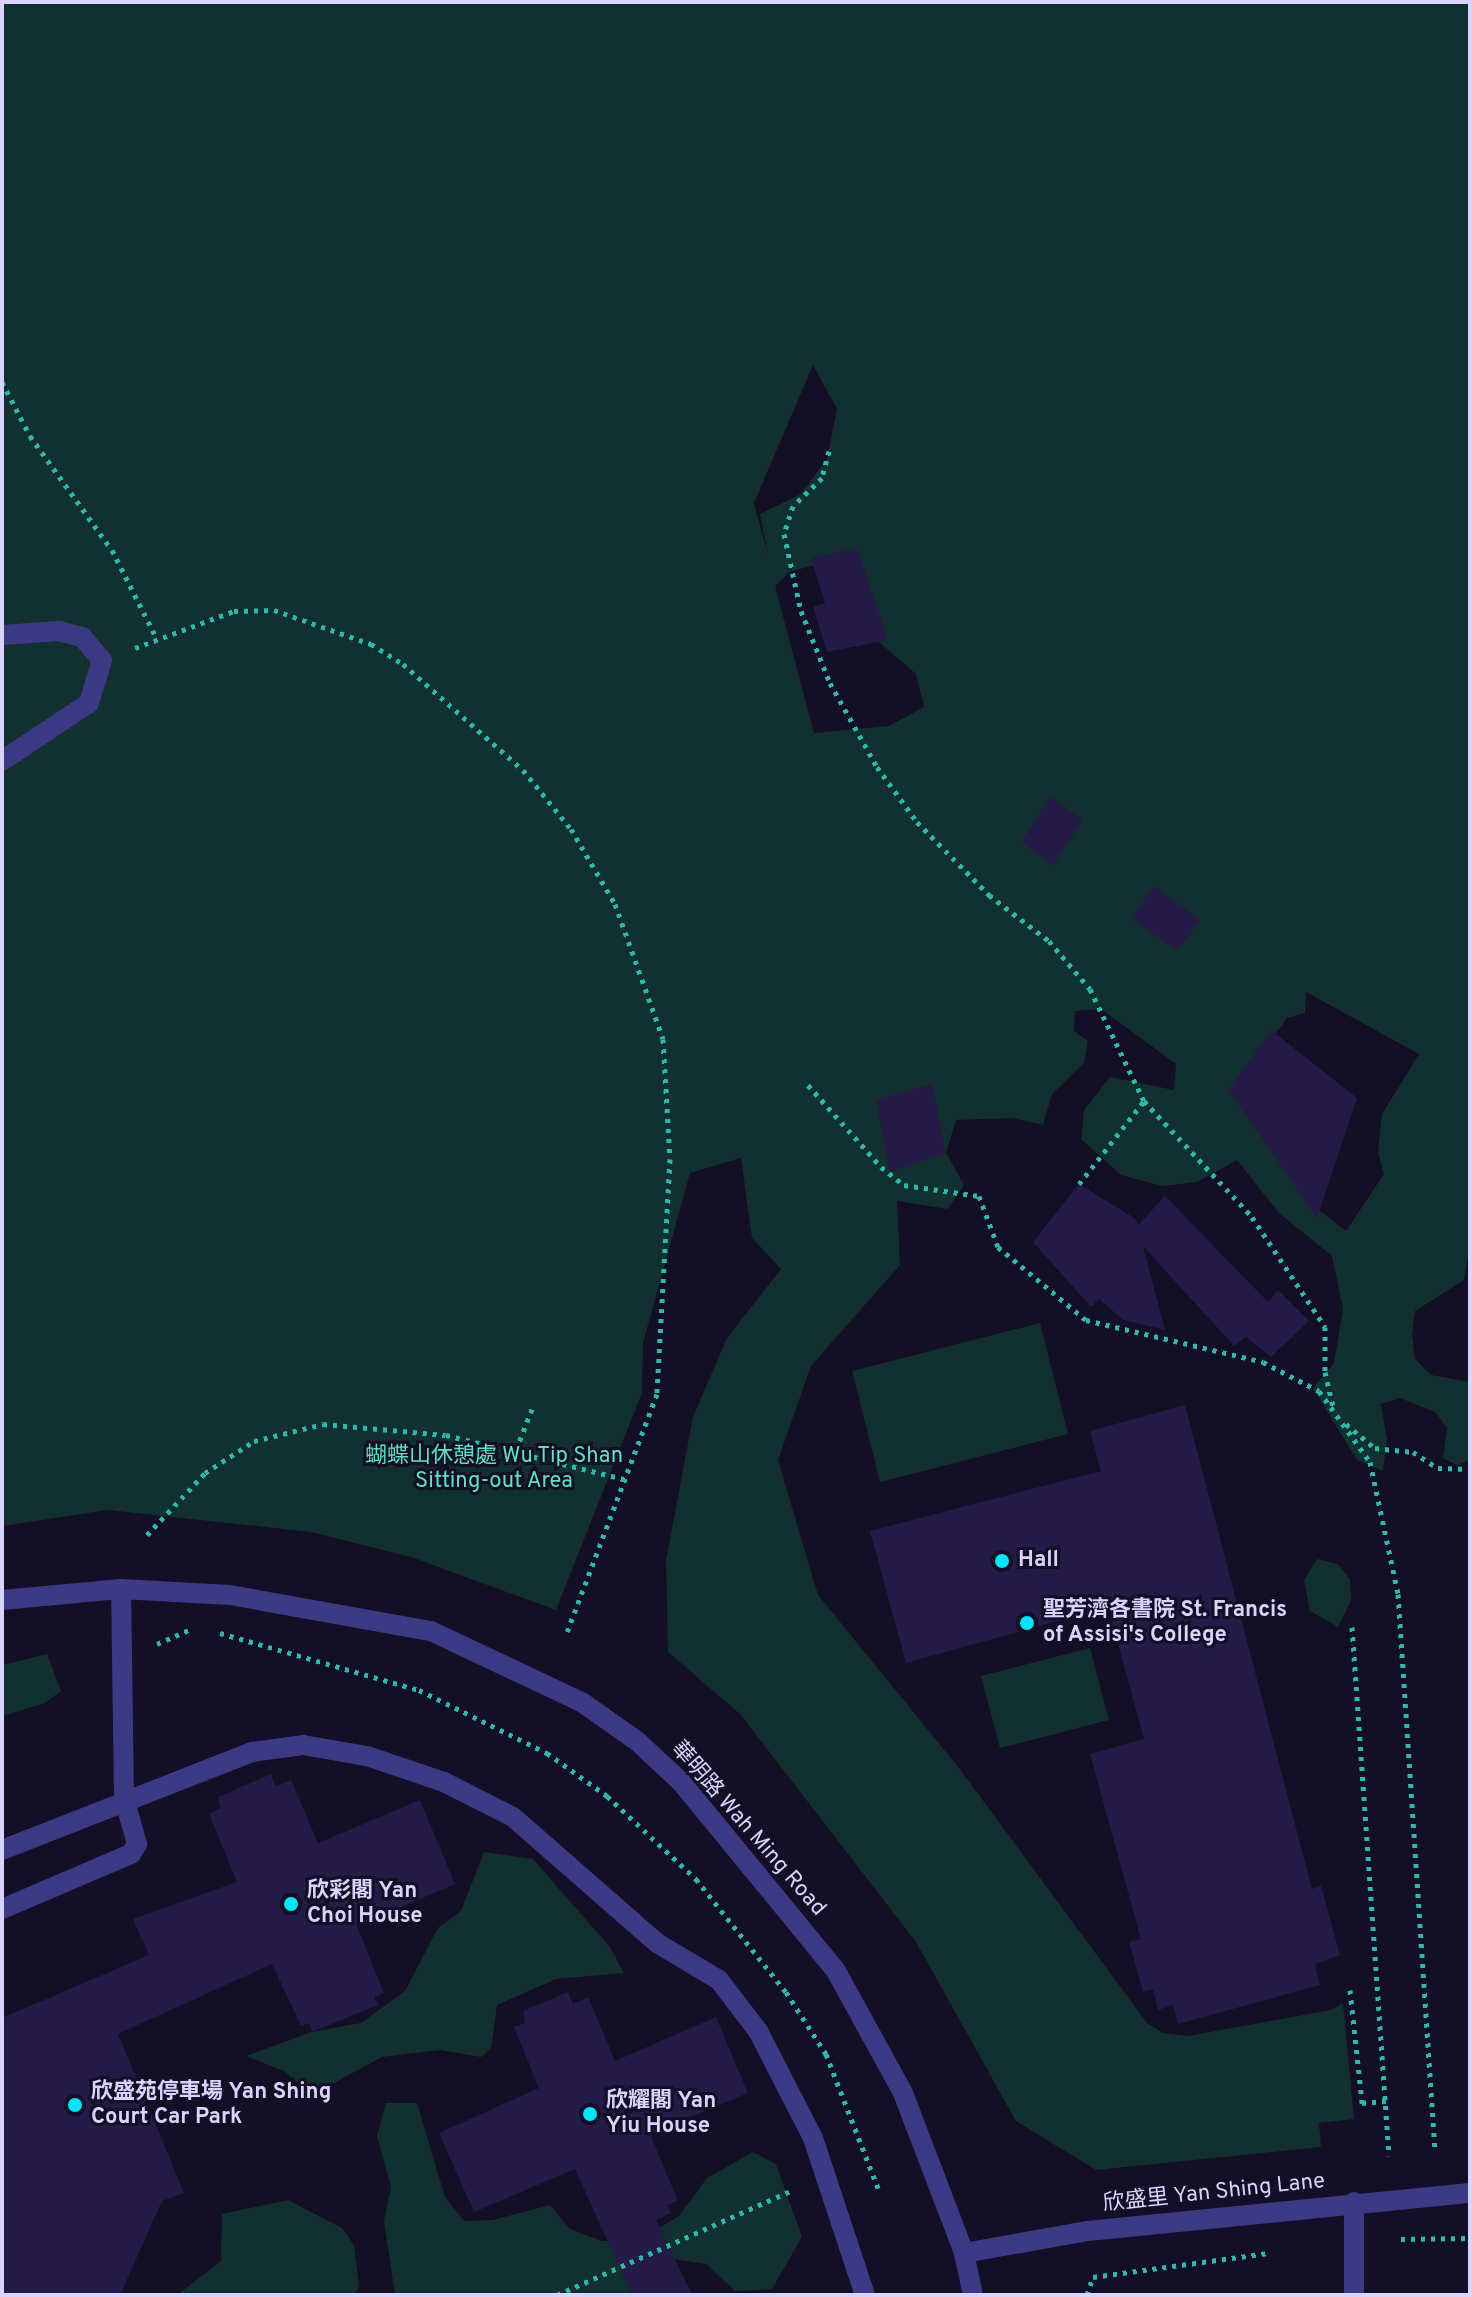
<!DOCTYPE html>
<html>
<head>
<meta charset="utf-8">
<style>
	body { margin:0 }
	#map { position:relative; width:1472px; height:2297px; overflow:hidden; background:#130f26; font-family:Overpass,"Noto Sans TC",sans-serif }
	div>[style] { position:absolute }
	.green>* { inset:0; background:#12302f }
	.building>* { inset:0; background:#241b47 }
	.path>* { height:5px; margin-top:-2.5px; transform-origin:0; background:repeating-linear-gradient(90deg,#2fb8b0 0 4px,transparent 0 10px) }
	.minor>* { height:20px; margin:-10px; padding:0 10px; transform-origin:10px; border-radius:10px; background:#3d3a85 }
	.dots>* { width:22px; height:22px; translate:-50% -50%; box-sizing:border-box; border:4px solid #130f26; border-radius:50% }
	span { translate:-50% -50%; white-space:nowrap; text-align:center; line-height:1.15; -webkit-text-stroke:6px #130f26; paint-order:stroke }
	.park-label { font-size:22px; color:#5fe0c0 }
	.poi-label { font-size:22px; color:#d9d4ff; font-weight:700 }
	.left { translate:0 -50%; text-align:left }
	.street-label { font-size:22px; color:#d9d4ff }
	.frame { position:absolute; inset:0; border:4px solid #d9d4ff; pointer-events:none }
</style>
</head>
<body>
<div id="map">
	<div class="green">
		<div style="clip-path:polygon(evenodd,2px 2px,1470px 2px,1470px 1242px,1464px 1280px,1415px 1311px,1412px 1335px,1415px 1359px,1431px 1375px,1470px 1382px,1470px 1460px,1457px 1465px,1443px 1458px,1447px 1428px,1435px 1412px,1400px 1398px,1381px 1404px,1387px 1439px,1383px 1471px,1357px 1460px,1313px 1388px,1334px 1363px,1343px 1309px,1332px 1256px,1279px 1213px,1237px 1160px,1197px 1182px,1162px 1186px,1121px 1175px,1081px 1139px,1084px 1110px,1110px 1077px,1174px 1090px,1176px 1064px,1101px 1009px,1075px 1011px,1074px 1031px,1088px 1041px,1084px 1063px,1052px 1094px,1043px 1125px,1013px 1118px,956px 1120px,946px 1153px,964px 1185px,948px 1209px,897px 1201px,900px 1265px,811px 1366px,778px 1460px,818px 1595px,959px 1768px,1147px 2023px,1163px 2033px,1188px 2036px,1331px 2010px,1343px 2003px,1354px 2119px,1319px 2123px,1321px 2147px,1096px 2170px,1016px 2121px,916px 1942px,740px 1714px,668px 1652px,666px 1560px,693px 1417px,727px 1338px,781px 1269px,752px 1238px,741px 1158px,690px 1173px,643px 1343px,642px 1393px,556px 1610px,414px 1558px,311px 1532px,108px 1510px,2px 1526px,2px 2px,813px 365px,837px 409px,827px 459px,801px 494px,760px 514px,768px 555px,754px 503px,813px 365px,2px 2px,825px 562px,858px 579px,879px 642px,916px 674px,924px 707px,889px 726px,814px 733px,775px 586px,789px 572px,825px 562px,2px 2px,1306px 992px,1419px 1054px,1382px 1114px,1378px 1152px,1384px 1174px,1346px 1231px,1314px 1206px,1264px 1050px,1287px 1018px,1305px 1013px,1306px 992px)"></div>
		<div style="clip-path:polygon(1040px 1323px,1068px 1434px,880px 1482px,852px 1371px)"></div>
		<div style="clip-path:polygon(1317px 1559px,1338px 1564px,1350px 1579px,1351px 1601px,1338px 1627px,1310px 1611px,1304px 1580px)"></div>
		<div style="clip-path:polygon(1090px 1648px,1109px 1720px,1000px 1748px,981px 1676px)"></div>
		<div style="clip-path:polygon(47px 1654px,61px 1691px,45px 1703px,2px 1716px,2px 1665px)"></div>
		<div style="clip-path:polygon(484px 1852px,533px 1859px,610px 1947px,624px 1973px,556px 1979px,497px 2005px,491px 2048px,481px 2057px,440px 2050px,382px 2057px,312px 2095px,284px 2071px,246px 2056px,312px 2032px,361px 2023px,405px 1991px,438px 1928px,461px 1911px)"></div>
		<div style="clip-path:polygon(386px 2103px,417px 2103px,445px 2197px,464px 2221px,493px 2220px,550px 2205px,570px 2229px,602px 2241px,640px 2239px,679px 2216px,707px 2178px,753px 2152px,776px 2164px,802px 2237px,772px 2289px,735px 2291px,706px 2264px,668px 2258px,628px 2295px,395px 2295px,384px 2221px,391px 2187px,377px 2136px)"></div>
		<div style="clip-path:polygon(288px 2200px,342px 2228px,354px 2245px,359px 2287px,354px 2295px,177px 2295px,221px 2261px,222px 2214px)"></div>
	</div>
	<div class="building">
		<div style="clip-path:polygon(857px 548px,888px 640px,827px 652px,813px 607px,825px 603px,811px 558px)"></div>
		<div style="clip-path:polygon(1050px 797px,1083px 820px,1053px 865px,1022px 842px)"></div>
		<div style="clip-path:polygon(1154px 886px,1200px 920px,1177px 951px,1131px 918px)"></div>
		<div style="clip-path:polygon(1271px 1030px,1357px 1098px,1317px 1218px,1229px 1090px)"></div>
		<div style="clip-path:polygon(932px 1084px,946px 1153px,890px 1172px,876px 1100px)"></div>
		<div style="clip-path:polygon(1079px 1184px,1136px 1219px,1138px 1225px,1165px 1196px,1268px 1302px,1278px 1290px,1309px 1321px,1271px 1357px,1246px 1337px,1234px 1346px,1143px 1246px,1165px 1330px,1123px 1320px,1099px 1299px,1091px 1307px,1033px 1242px)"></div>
		<div style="clip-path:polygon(1185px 1405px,1312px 1889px,1321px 1886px,1340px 1955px,1315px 1964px,1320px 1985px,1178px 2024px,1173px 2005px,1158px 2010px,1153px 1989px,1143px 1992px,1129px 1942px,1141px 1939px,1090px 1754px,1144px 1739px,1108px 1607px,906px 1663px,870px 1531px,1101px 1471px,1090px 1431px)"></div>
		<div style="clip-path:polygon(271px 1774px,276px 1786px,291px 1780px,318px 1843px,420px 1800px,455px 1884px,357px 1926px,384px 1993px,374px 1997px,378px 2005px,312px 2032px,309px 2023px,301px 2026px,272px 1964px,118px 2034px,184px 2193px,162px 2201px,120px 2295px,2px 2295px,2px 2018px,149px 1955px,133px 1919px,237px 1882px,209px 1814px,220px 1808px,218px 1797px)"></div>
		<div style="clip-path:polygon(568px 1992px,573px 2004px,588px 1997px,615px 2061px,716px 2017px,748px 2093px,650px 2134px,678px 2201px,667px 2205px,671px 2213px,656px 2220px,692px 2295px,632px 2295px,575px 2169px,474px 2212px,439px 2133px,539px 2088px,514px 2027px,525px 2023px,523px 2011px)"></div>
	</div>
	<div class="path">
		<div style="left:2px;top:382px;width:61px;rotate:62.6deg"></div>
		<div style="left:30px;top:436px;width:140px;rotate:54.3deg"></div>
		<div style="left:112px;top:550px;width:100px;rotate:63.2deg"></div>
		<div style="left:829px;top:451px;width:28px;rotate:105deg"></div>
		<div style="left:822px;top:478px;width:40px;rotate:136deg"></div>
		<div style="left:793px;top:506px;width:29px;rotate:108deg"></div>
		<div style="left:784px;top:534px;width:79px;rotate:77.6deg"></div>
		<div style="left:801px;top:611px;width:78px;rotate:68.1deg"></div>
		<div style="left:830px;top:683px;width:96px;rotate:60.8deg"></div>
		<div style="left:877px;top:767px;width:68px;rotate:54deg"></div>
		<div style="left:917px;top:822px;width:103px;rotate:45.4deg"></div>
		<div style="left:989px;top:895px;width:76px;rotate:37.5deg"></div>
		<div style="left:1049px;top:941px;width:63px;rotate:49.5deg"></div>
		<div style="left:1090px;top:989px;width:124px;rotate:64.3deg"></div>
		<div style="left:1144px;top:1101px;width:158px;rotate:47deg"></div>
		<div style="left:1252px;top:1217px;width:132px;rotate:56.4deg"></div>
		<div style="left:1325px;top:1327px;width:45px;rotate:90deg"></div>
		<div style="left:1325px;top:1372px;width:35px;rotate:77deg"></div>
		<div style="left:135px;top:648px;width:106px;rotate:-20.5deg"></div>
		<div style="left:234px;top:611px;width:40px;rotate:-1.4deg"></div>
		<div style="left:274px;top:610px;width:103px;rotate:19.3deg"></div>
		<div style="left:371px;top:644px;width:38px;rotate:32deg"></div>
		<div style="left:403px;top:664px;width:160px;rotate:41.5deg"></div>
		<div style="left:523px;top:770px;width:76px;rotate:50.9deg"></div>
		<div style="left:571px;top:829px;width:87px;rotate:59.6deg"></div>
		<div style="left:615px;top:904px;width:143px;rotate:70.4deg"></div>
		<div style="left:663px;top:1039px;width:120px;rotate:86.7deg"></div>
		<div style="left:670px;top:1159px;width:235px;rotate:93.2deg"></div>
		<div style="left:657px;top:1394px;width:254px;rotate:110.7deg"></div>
		<div style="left:808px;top:1085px;width:110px;rotate:48.3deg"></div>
		<div style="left:881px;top:1167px;width:29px;rotate:38deg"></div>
		<div style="left:904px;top:1185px;width:76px;rotate:8.3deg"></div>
		<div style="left:979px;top:1196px;width:54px;rotate:69.6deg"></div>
		<div style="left:998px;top:1247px;width:114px;rotate:39.7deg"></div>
		<div style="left:1086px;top:1320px;width:182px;rotate:13.3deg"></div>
		<div style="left:1263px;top:1362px;width:63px;rotate:27.4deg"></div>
		<div style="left:1319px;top:1391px;width:87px;rotate:54.3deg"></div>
		<div style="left:1370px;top:1462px;width:135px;rotate:78deg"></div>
		<div style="left:1398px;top:1594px;width:558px;rotate:86.2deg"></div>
		<div style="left:1079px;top:1184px;width:105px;rotate:-51.9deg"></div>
		<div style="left:1346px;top:1424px;width:38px;rotate:40deg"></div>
		<div style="left:1375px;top:1448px;width:38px;rotate:6deg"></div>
		<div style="left:1413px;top:1452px;width:30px;rotate:33deg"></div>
		<div style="left:1438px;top:1468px;width:32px;rotate:2deg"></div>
		<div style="left:516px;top:1450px;width:44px;rotate:-68.7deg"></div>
		<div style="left:147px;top:1535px;width:85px;rotate:-46.9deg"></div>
		<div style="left:205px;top:1473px;width:59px;rotate:-33.1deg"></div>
		<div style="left:254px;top:1441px;width:71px;rotate:-13.8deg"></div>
		<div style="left:323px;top:1424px;width:123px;rotate:5.1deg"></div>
		<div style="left:446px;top:1435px;width:183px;rotate:13.9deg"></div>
		<div style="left:1352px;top:1627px;width:530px;rotate:86deg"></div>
		<div style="left:220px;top:1633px;width:207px;rotate:16deg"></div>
		<div style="left:419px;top:1690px;width:143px;rotate:26.2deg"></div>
		<div style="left:547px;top:1753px;width:74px;rotate:35.6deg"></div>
		<div style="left:607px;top:1796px;width:122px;rotate:43deg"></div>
		<div style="left:696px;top:1879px;width:144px;rotate:51.5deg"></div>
		<div style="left:786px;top:1992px;width:74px;rotate:57.2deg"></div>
		<div style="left:826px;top:2054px;width:144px;rotate:68.8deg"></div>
		<div style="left:157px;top:1644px;width:34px;rotate:-24deg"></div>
		<div style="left:1350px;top:1990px;width:114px;rotate:83.9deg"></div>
		<div style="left:1362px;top:2103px;width:24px;rotate:-5deg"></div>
		<div style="left:1401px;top:2239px;width:69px;rotate:-0.8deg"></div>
		<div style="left:557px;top:2295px;width:258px;rotate:-24deg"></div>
		<div style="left:1087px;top:2295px;width:19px;rotate:-72deg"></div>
		<div style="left:1093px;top:2277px;width:177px;rotate:-7.8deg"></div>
	</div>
	<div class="minor">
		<div style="left:2px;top:635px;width:57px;rotate:-4deg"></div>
		<div style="left:59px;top:631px;width:24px;rotate:15deg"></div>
		<div style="left:82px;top:637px;width:30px;rotate:49deg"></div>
		<div style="left:102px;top:660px;width:45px;rotate:106.8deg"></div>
		<div style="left:89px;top:703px;width:105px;rotate:146.3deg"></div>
		<div style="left:2px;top:1600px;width:120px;rotate:-5.3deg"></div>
		<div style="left:121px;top:1589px;width:109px;rotate:3.2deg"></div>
		<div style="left:230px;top:1595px;width:204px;rotate:10.2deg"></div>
		<div style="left:431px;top:1631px;width:168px;rotate:25.3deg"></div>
		<div style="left:583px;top:1703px;width:66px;rotate:35.1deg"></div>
		<div style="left:637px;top:1741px;width:60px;rotate:43deg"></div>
		<div style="left:681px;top:1782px;width:244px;rotate:50.6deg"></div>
		<div style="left:836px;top:1971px;width:139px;rotate:61.2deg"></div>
		<div style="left:903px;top:2093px;width:171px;rotate:69.1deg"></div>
		<div style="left:964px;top:2253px;width:43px;rotate:77.9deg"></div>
		<div style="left:2px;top:1850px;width:269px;rotate:-21.4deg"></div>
		<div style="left:252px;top:1752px;width:51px;rotate:-7.8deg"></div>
		<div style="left:303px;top:1745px;width:65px;rotate:9.8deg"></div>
		<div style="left:367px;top:1756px;width:81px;rotate:18.7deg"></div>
		<div style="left:444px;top:1782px;width:77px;rotate:26.9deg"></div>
		<div style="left:513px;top:1817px;width:191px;rotate:41.2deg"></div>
		<div style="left:657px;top:1943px;width:72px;rotate:30.8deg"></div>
		<div style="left:719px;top:1980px;width:64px;rotate:52.6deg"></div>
		<div style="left:758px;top:2031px;width:120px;rotate:62.8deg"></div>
		<div style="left:813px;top:2138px;width:165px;rotate:71.7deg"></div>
		<div style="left:2px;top:1909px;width:140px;rotate:-23.1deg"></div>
		<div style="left:131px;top:1854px;width:12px;rotate:-59deg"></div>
		<div style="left:137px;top:1844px;width:48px;rotate:-105.8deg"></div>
		<div style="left:124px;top:1798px;width:209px;rotate:-90.8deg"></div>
		<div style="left:964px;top:2253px;width:126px;rotate:-10.1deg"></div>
		<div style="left:1088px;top:2231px;width:384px;rotate:-5.7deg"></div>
		<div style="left:1354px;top:2295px;width:93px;rotate:-90deg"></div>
	</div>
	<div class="dots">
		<div style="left:1002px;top:1561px;background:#00e5ff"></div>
		<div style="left:1027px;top:1623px;background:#00e5ff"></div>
		<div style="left:291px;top:1904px;background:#00e5ff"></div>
		<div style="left:75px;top:2105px;background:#00e5ff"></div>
		<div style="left:590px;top:2114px;background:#00e5ff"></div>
	</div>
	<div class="park-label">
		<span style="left:494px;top:1469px">蝴蝶山休憩處 Wu Tip Shan<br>Sitting-out Area</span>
	</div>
	<div class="poi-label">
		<span class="left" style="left:1018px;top:1561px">Hall</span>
		<span class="left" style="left:1043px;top:1623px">聖芳濟各書院 St. Francis<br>of Assisi's College</span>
		<span class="left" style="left:307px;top:1904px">欣彩閣 Yan<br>Choi House</span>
		<span class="left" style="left:91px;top:2105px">欣盛苑停車場 Yan Shing<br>Court Car Park</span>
		<span class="left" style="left:606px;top:2114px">欣耀閣 Yan<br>Yiu House</span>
	</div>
	<div class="street-label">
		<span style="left:748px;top:1829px;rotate:49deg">華明路 Wah Ming Road</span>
		<span style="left:1214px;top:2193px;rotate:-6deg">欣盛里 Yan Shing Lane</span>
	</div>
	<div class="frame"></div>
</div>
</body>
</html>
